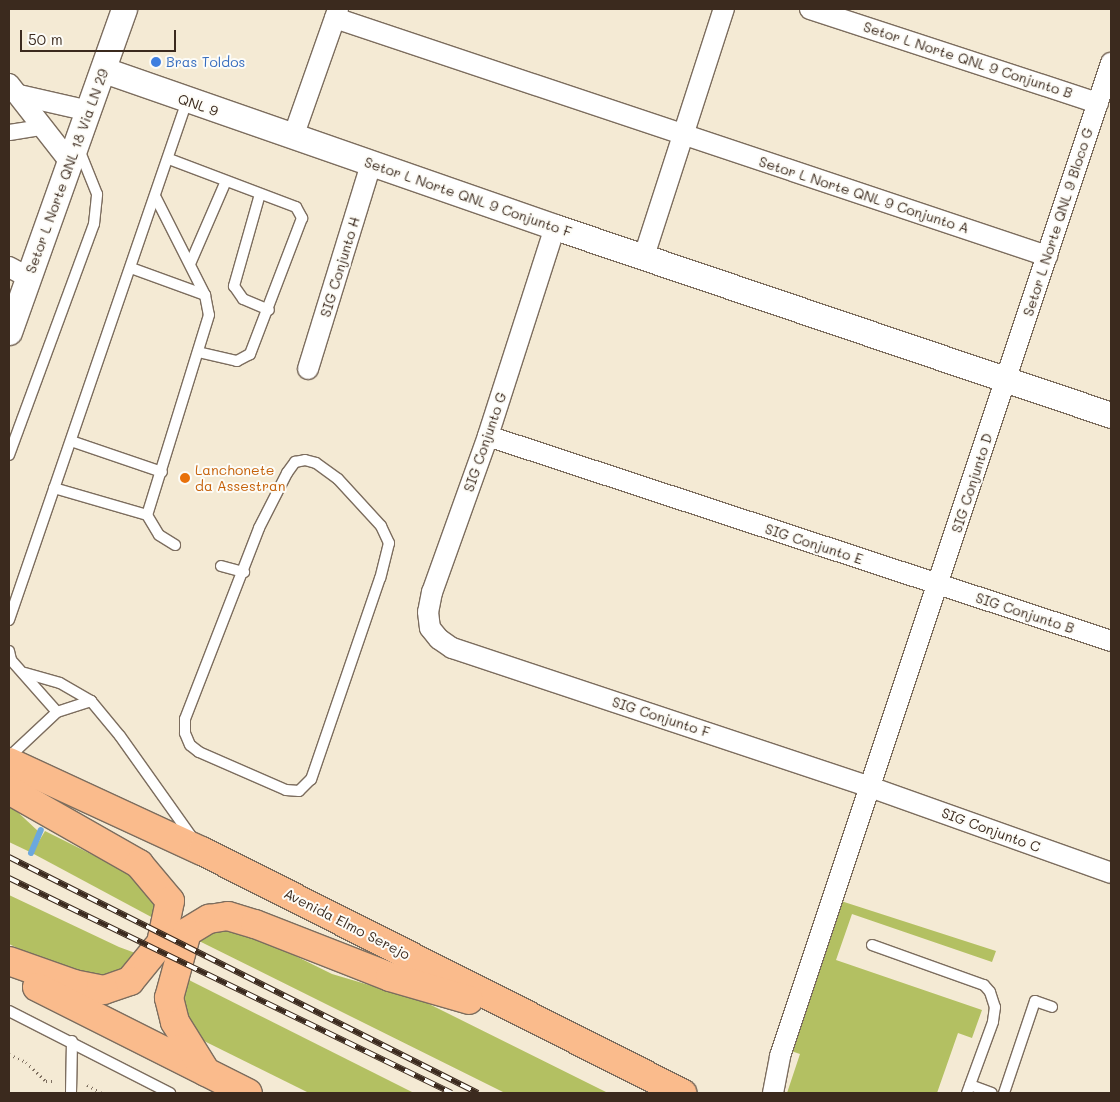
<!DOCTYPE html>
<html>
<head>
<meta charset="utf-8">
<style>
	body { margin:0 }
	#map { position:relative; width:1120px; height:1102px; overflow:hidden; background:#f4ead4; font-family:Mali,sans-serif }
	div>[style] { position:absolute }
	.green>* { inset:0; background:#b3c062 }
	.stream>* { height:6px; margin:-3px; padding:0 3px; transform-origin:3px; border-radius:3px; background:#6ca8dd }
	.path>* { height:3px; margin-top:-1.5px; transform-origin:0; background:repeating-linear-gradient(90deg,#7c6d5e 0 1px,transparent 0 5px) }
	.roads { filter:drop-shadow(1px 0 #7c6d5e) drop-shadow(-1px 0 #7c6d5e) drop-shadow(0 1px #7c6d5e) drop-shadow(0 -1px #7c6d5e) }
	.service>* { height:10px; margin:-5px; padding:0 5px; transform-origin:5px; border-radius:5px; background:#fff }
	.pedestrian>* { height:15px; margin:-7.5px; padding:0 7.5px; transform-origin:7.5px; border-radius:7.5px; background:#fff }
	.minor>* { height:20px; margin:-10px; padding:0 10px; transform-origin:10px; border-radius:10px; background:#fff }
	.tertiary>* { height:25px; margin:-12.5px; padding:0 12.5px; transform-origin:12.5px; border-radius:12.5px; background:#fff }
	.primary>* { height:28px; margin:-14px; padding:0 14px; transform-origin:14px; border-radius:14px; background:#fabb8c }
	.rail>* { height:5.5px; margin-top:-2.75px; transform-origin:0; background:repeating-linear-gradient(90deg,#fdfcf7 0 11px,#3b2a1e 0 22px); box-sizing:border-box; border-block:1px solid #3b2a1e }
	.dots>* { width:14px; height:14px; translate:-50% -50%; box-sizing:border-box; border:2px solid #fdfcf7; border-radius:50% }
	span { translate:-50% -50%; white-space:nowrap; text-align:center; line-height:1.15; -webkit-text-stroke:4px #fdfcf7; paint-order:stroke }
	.street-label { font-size:14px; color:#3b2a1e }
	.shop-label { font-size:14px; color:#366cbe }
	.left { translate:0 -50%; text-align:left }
	.food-label { font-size:14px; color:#c56008 }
	.frame { position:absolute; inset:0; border:10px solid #3b2a1e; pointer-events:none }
	.scale { position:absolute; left:20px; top:30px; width:156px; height:22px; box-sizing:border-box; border:2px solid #3b2a1e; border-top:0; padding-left:6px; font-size:15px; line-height:18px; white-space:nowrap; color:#3b2a1e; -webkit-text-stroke:4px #fdfcf7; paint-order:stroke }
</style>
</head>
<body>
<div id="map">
	<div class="green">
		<div style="clip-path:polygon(9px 804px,39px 832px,30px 852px,9px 842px)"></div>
		<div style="clip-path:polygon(45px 831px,143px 880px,156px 891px,155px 919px,32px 853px)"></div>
		<div style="clip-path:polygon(9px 895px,119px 947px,138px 954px,120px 975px,82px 979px,9px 944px)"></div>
		<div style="clip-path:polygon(841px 901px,996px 951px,992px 962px,852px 914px,836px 960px,982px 1010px,972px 1038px,958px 1033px,937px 1093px,787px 1093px,800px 1054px,791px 1051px)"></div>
		<div style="clip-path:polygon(237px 927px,332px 974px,423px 1001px,608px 1093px,505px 1093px,195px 939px,197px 934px)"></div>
		<div style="clip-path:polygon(177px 974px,414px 1093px,309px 1093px,200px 1039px,172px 999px)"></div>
	</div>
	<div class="stream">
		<div style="left:31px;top:853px;width:25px;rotate:-67deg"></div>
	</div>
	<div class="path">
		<div style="left:9px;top:1054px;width:19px;rotate:25deg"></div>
		<div style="left:26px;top:1062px;width:28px;rotate:44deg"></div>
		<div style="left:46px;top:1081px;width:10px"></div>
		<div style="left:87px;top:1085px;width:17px;rotate:28deg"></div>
	</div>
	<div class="roads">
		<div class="service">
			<div style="left:169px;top:159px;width:136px;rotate:20.7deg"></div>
			<div style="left:296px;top:207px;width:13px;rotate:61deg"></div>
			<div style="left:302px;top:218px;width:146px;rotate:110.9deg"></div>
			<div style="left:250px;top:354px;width:15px;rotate:152deg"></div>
			<div style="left:237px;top:361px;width:40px;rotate:-167deg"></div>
			<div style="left:260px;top:194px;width:96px;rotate:105.8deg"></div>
			<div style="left:234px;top:286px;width:16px;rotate:55deg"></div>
			<div style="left:243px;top:299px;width:28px;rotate:23deg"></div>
			<div style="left:156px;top:198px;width:109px;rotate:63.2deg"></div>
			<div style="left:205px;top:295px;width:20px;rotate:79deg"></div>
			<div style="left:209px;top:315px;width:209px;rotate:107.2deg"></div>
			<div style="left:147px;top:515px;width:23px;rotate:59deg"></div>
			<div style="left:159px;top:535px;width:19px;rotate:32deg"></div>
			<div style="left:190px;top:264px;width:90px;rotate:-66.6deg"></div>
			<div style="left:131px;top:268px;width:79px;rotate:20deg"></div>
			<div style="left:71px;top:441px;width:96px;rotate:18.8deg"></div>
			<div style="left:9px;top:455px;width:246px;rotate:-69.8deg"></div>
			<div style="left:94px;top:224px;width:30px;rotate:-84deg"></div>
			<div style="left:97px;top:194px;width:51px;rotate:-112deg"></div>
			<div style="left:305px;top:460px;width:11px;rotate:15deg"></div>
			<div style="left:316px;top:463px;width:27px;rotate:36deg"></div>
			<div style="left:338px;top:479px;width:64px;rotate:47.5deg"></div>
			<div style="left:381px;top:526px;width:19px;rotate:65deg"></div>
			<div style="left:389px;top:543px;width:36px;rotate:104deg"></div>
			<div style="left:380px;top:578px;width:213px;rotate:108.9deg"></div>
			<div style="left:311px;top:779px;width:17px;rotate:135deg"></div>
			<div style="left:299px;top:791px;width:13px;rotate:-176deg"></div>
			<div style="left:286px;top:790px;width:95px;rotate:-156.4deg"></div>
			<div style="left:199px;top:752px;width:11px;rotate:-142deg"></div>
			<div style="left:190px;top:745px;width:13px;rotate:-113deg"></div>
			<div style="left:185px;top:733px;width:14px;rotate:-90deg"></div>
			<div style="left:185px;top:719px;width:205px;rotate:-68.8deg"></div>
			<div style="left:259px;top:528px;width:62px;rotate:-63deg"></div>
			<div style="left:287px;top:473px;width:14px;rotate:-54deg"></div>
			<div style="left:295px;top:462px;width:10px;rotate:-11deg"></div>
			<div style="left:54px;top:488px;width:97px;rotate:16.2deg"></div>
			<div style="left:221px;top:566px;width:24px;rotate:15deg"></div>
			<div style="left:9px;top:620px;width:549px;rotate:-71.07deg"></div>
			<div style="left:9px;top:651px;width:9px;rotate:77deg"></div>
			<div style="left:11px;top:660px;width:69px;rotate:48.5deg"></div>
			<div style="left:25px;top:673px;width:36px;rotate:16deg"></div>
			<div style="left:60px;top:683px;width:36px;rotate:30deg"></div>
			<div style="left:9px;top:757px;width:66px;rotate:-43.2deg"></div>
			<div style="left:57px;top:712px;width:36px;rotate:-18deg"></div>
			<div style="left:91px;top:701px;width:45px;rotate:50.4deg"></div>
			<div style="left:120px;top:736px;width:128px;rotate:54.6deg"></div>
			<div style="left:872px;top:945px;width:119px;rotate:19.7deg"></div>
			<div style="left:984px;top:985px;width:9px;rotate:49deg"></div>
			<div style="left:990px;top:992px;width:16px;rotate:72deg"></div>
			<div style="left:995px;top:1007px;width:15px;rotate:98deg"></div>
			<div style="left:993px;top:1022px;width:76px;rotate:110.1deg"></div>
			<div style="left:9px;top:1011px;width:181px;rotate:27deg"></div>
			<div style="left:970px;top:1085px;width:23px;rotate:20deg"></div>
			<div style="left:71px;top:1093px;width:52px;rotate:-88.9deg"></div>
			<div style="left:1004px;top:1093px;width:97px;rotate:-71.4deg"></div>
			<div style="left:1035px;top:1001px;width:18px;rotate:19deg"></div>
		</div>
		<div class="pedestrian">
			<div style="left:9px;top:132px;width:31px;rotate:-9deg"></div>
		</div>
		<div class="minor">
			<div style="left:810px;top:9px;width:303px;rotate:18.1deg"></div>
			<div style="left:335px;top:18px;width:751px;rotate:18.48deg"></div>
			<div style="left:9px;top:84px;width:99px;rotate:52deg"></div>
			<div style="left:19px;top:95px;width:72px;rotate:12.9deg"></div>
			<div style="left:293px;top:137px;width:136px;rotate:-70.6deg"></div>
			<div style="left:555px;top:227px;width:219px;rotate:107.8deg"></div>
			<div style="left:488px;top:436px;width:166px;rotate:109.7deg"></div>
			<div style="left:432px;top:592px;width:20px;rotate:101deg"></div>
			<div style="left:428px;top:612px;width:16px;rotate:83deg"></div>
			<div style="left:430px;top:628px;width:14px;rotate:51deg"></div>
			<div style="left:439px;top:639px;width:16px;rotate:35deg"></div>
			<div style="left:452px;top:648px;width:441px;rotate:18.4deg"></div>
			<div style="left:870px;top:787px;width:256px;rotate:19.6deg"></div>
			<div style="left:644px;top:256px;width:260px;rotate:-72.1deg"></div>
			<div style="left:9px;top:267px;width:21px;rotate:28deg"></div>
			<div style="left:308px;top:369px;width:214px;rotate:-72.9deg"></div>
			<div style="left:488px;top:436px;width:656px;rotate:18.21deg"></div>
			<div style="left:773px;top:1093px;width:38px;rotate:-79deg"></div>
			<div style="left:780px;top:1056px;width:1047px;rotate:-71.57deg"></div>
		</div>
		<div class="tertiary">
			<div style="left:104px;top:70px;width:478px;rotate:19.2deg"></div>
			<div style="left:555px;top:227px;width:587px;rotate:18.68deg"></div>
			<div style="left:9px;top:332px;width:343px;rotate:-70.4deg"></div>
		</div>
		<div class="primary">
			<div style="left:9px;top:762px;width:213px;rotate:24.8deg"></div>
			<div style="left:202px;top:851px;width:538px;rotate:26.76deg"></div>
			<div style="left:9px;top:790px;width:150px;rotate:29.6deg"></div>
			<div style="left:139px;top:864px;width:48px;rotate:50deg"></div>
			<div style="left:170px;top:901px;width:43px;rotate:102.1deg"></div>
			<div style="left:161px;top:943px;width:49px;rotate:129.2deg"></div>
			<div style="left:130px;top:981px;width:28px;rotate:161deg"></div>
			<div style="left:104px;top:990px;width:31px;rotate:-169deg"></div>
			<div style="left:74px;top:984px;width:69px;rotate:-160.5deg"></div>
			<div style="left:37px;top:987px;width:236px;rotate:26.7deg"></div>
			<div style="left:206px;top:1072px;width:59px;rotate:-121.8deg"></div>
			<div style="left:175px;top:1022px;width:25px;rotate:-104deg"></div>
			<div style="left:169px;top:998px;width:68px;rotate:-74.7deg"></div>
			<div style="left:187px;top:932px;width:26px;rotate:-31deg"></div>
			<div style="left:209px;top:919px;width:19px;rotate:-9deg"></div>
			<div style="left:228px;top:916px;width:28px;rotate:17deg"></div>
			<div style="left:255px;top:924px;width:145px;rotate:21.4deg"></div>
			<div style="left:390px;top:977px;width:82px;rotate:16.2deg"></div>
		</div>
	</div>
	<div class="rail">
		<div style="left:9px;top:857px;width:525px;rotate:26.71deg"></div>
		<div style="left:9px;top:878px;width:492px;rotate:25.9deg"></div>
	</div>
	<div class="dots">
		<div style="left:156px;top:62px;background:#3f7fe0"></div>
		<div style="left:185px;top:478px;background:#e8710a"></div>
	</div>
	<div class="street-label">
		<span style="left:968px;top:60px;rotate:18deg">Setor L Norte QNL 9 Conjunto B</span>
		<span style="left:198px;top:105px;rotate:19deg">QNL 9</span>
		<span style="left:67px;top:171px;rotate:-70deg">Setor L Norte QNL 18 Via LN 29</span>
		<span style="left:864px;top:195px;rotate:18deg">Setor L Norte QNL 9 Conjunto A</span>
		<span style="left:468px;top:197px;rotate:19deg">Setor L Norte QNL 9 Conjunto F</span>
		<span style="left:1058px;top:222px;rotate:-72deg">Setor L Norte QNL 9 Bloco G</span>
		<span style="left:340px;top:267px;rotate:-73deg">SIG Conjunto H</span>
		<span style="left:485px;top:442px;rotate:-71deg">SIG Conjunto G</span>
		<span style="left:972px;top:483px;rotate:-72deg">SIG Conjunto D</span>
		<span style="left:814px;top:544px;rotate:18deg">SIG Conjunto E</span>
		<span style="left:1025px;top:613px;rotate:18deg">SIG Conjunto B</span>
		<span style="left:661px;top:717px;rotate:18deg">SIG Conjunto F</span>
		<span style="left:991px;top:830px;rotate:20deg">SIG Conjunto C</span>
		<span style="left:347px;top:924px;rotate:27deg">Avenida Elmo Serejo</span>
	</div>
	<div class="shop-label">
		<span class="left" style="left:166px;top:62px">Bras Toldos</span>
	</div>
	<div class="food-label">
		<span class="left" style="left:195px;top:478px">Lanchonete<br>da Assestran</span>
	</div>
	<div class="frame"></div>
	<div class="scale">50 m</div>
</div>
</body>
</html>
